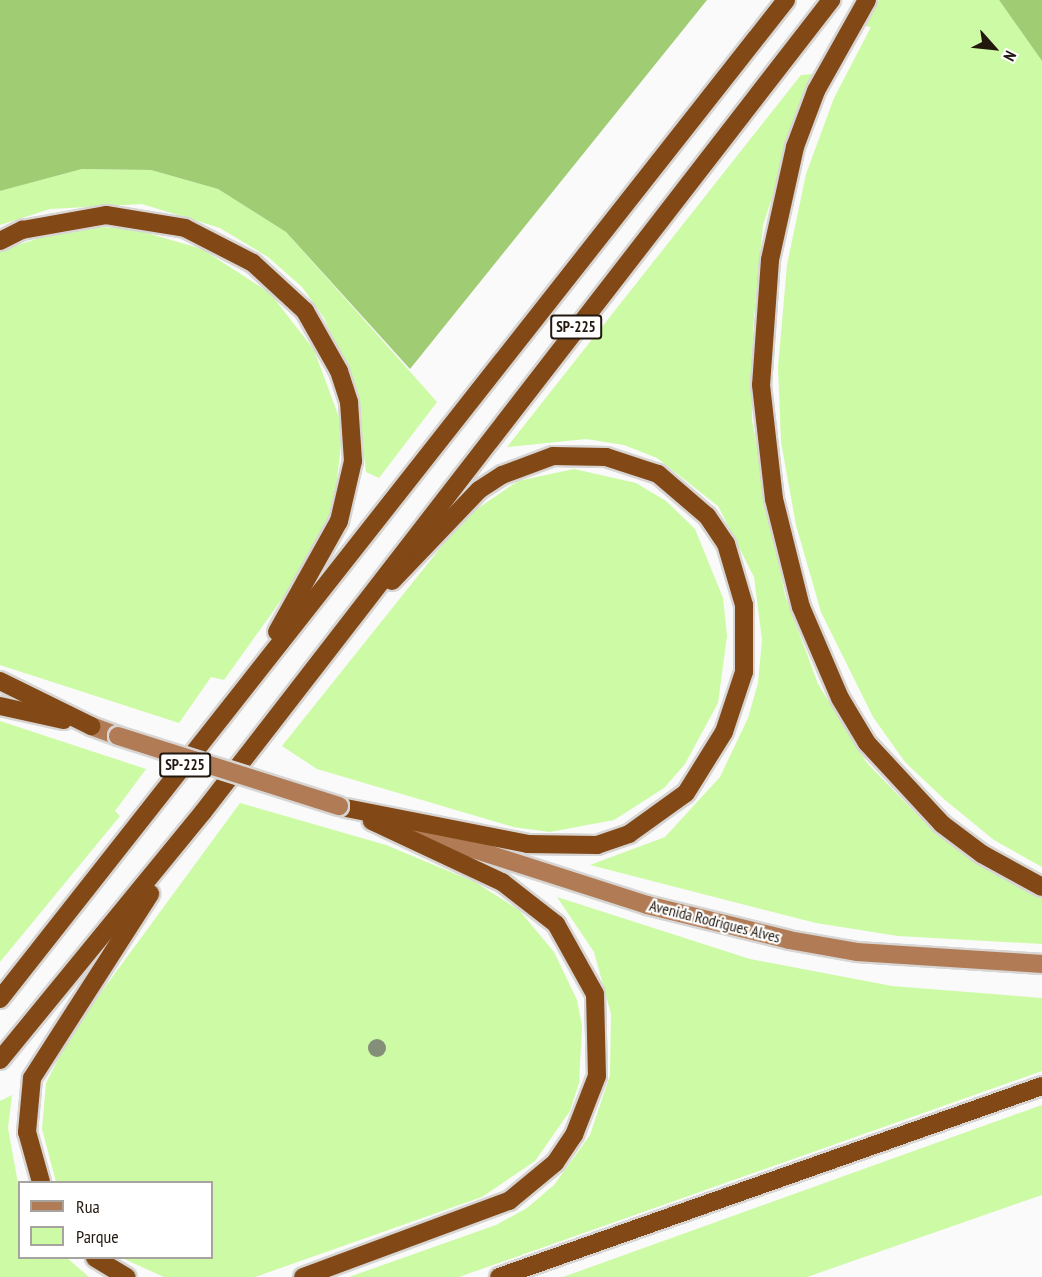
<!DOCTYPE html>
<html>
<head>
<meta charset="utf-8">
<style>
	body { margin:0 }
	#map { position:relative; width:1042px; height:1277px; overflow:hidden; background:#fafafa; font-family:"PT Sans Narrow",sans-serif }
	div>[style] { position:absolute }
	.green>* { inset:0; background:#cdfaa4 }
	.forest>* { inset:0; background:#a0cc74 }
	.roads { filter:drop-shadow(2px 0 #d7d6d4) drop-shadow(-2px 0 #d7d6d4) drop-shadow(0 2px #d7d6d4) drop-shadow(0 -2px #d7d6d4) }
	.secondary>* { height:18px; margin:-9px; padding:0 9px; transform-origin:9px; border-radius:9px; background:#b17b55 }
	.motorway>* { height:18px; margin:-9px; padding:0 9px; transform-origin:9px; border-radius:9px; background:#824816 }
	.bridges { filter:drop-shadow(2px 0 #d7d6d4) drop-shadow(-2px 0 #d7d6d4) drop-shadow(0 2px #d7d6d4) drop-shadow(0 -2px #d7d6d4) }
	.secondary-bridge>* { height:18px; margin:-9px; padding:0 9px; transform-origin:9px; border-radius:9px; background:#b17b55 }
	.trees>* { width:18px; height:18px; margin:-9px; border-radius:50%; background:#848e79 }
	span { translate:-50% -50%; white-space:nowrap; text-align:center; line-height:1.15; -webkit-text-stroke:4.5px #fff; paint-order:stroke }
	.shield-label span { padding:2px 4px; background:#fff; border:2px solid; border-radius:4px; -webkit-text-stroke-width:0 }
	.shield-label { font-size:15px; color:#22180e; font-weight:700 }
	.street-label { font-size:16px; color:#22180e }
	.legend { position:absolute; left:18px; top:1181px; width:195px; height:78px; box-sizing:border-box; background:#fff; border:2px solid #a7a39f; margin:0; padding:8px 10px; list-style:none; font-size:18px; color:#22180e }
	.legend li { display:flex; align-items:center; gap:12px; height:30px }
	.legend b { width:30px; border:2px solid #a7a39f }
	.north { position:absolute; left:964px; top:18px; width:60px; height:60px; -webkit-text-stroke:4px #fff; paint-order:stroke; rotate:117deg; font-size:16px; font-weight:700; line-height:24px; text-align:center; color:#22180e }
	.north::after { content:''; display:block; margin:auto; width:21px; height:27px; background:#22180e; clip-path:polygon(50% 0,100% 100%,50% 72%,0 100%) }
</style>
</head>
<body>
<div id="map">
	<div class="green">
		<div style="clip-path:polygon(879px 0,999px 0,1042px 61px,1042px 867px,994px 840px,945px 800px,905px 762px,873px 717px,821px 612px,796px 525px,781px 442px,778px 367px,787px 265px,806px 174px,834px 98px,871px 27px,864px 26px)"></div>
		<div style="clip-path:polygon(813px 74px,763px 225px,753px 328px,752px 420px,785px 595px,818px 684px,867px 763px,936px 834px,1042px 898px,1042px 944px,898px 936px,816px 923px,590px 865px,665px 837px,720px 777px,748px 718px,758px 683px,762px 640px,754px 577px,718px 506px,657px 458px,624px 445px,586px 439px,507px 447px,801px 75px)"></div>
		<div style="clip-path:polygon(82px 169px,151px 170px,218px 189px,286px 232px,437px 402px,379px 478px,366px 472px,357px 397px,324px 318px,302px 287px,268px 257px,220px 228px,142px 204px,50px 209px,0 225px,0 191px)"></div>
		<div style="clip-path:polygon(99px 227px,133px 229px,202px 249px,270px 293px,314px 350px,343px 428px,333px 513px,314px 554px,224px 680px,211px 677px,179px 723px,0 665px,0 251px,63px 230px)"></div>
		<div style="clip-path:polygon(574px 469px,636px 483px,666px 501px,695px 529px,723px 598px,727px 636px,718px 703px,685px 764px,664px 788px,614px 820px,550px 832px,513px 827px,317px 769px,282px 746px,465px 517px,518px 481px)"></div>
		<div style="clip-path:polygon(0 721px,146px 769px,115px 811px,120px 816px,0 962px)"></div>
		<div style="clip-path:polygon(240px 803px,386px 845px,475px 882px,519px 910px,554px 952px,577px 1000px,582px 1026px,579px 1083px,570px 1111px,535px 1161px,482px 1197px,255px 1277px,164px 1277px,122px 1258px,212px 1258px,212px 1182px,56px 1182px,42px 1129px,46px 1083px,72px 1032px)"></div>
		<div style="clip-path:polygon(557px 897px,750px 959px,892px 986px,1042px 998px,1042px 1071px,459px 1277px,349px 1277px,496px 1225px,527px 1208px,554px 1185px,590px 1135px,610px 1075px,611px 1014px,594px 952px)"></div>
		<div style="clip-path:polygon(12px 1095px,8px 1128px,19px 1189px,20px 1258px,67px 1258px,89px 1277px,0 1277px,0 1101px)"></div>
		<div style="clip-path:polygon(1042px 1105px,1042px 1195px,807px 1277px,563px 1277px)"></div>
	</div>
	<div class="forest">
		<div style="clip-path:polygon(0 0,707px 0,410px 369px,286px 232px,218px 189px,151px 170px,82px 169px,0 191px)"></div>
		<div style="clip-path:polygon(999px 0,1042px 0,1042px 61px)"></div>
	</div>
	<div class="roads">
		<div class="secondary">
			<div style="left:91px;top:726px;width:29px;rotate:20deg"></div>
			<div style="left:395px;top:824px;width:265px;rotate:17.8deg"></div>
			<div style="left:647px;top:905px;width:146px;rotate:13.8deg"></div>
			<div style="left:789px;top:940px;width:70px;rotate:9.9deg"></div>
			<div style="left:858px;top:952px;width:184px;rotate:3.7deg"></div>
		</div>
		<div class="motorway">
			<div style="left:867px;top:0;width:104px;rotate:119.3deg"></div>
			<div style="left:816px;top:91px;width:60px;rotate:110.6deg"></div>
			<div style="left:795px;top:147px;width:116px;rotate:102.5deg"></div>
			<div style="left:770px;top:260px;width:125px;rotate:94.1deg"></div>
			<div style="left:761px;top:385px;width:115px;rotate:83.5deg"></div>
			<div style="left:774px;top:499px;width:111px;rotate:76deg"></div>
			<div style="left:801px;top:607px;width:99px;rotate:66.8deg"></div>
			<div style="left:840px;top:698px;width:52px;rotate:59deg"></div>
			<div style="left:867px;top:743px;width:110px;rotate:47.2deg"></div>
			<div style="left:942px;top:824px;width:50px;rotate:36.9deg"></div>
			<div style="left:982px;top:854px;width:68px;rotate:28.8deg"></div>
			<div style="left:0;top:241px;width:25px;rotate:-27deg"></div>
			<div style="left:22px;top:230px;width:85px;rotate:-10.1deg"></div>
			<div style="left:106px;top:215px;width:80px;rotate:9.3deg"></div>
			<div style="left:185px;top:228px;width:76px;rotate:27.2deg"></div>
			<div style="left:253px;top:263px;width:71px;rotate:42.7deg"></div>
			<div style="left:305px;top:311px;width:69px;rotate:60.5deg"></div>
			<div style="left:339px;top:371px;width:33px;rotate:72deg"></div>
			<div style="left:349px;top:402px;width:59px;rotate:86.1deg"></div>
			<div style="left:353px;top:461px;width:62px;rotate:103.1deg"></div>
			<div style="left:339px;top:521px;width:127px;rotate:119.2deg"></div>
			<div style="left:0;top:681px;width:102px;rotate:26.3deg"></div>
			<div style="left:0;top:706px;width:65px;rotate:12.5deg"></div>
			<div style="left:346px;top:808px;width:185px;rotate:11.2deg"></div>
			<div style="left:527px;top:844px;width:70px;rotate:0.8deg"></div>
			<div style="left:597px;top:845px;width:34px;rotate:-19deg"></div>
			<div style="left:629px;top:834px;width:70px;rotate:-35.7deg"></div>
			<div style="left:686px;top:793px;width:72px;rotate:-58.1deg"></div>
			<div style="left:724px;top:732px;width:63px;rotate:-71.6deg"></div>
			<div style="left:744px;top:672px;width:67px;rotate:-90deg"></div>
			<div style="left:744px;top:605px;width:64px;rotate:-106.4deg"></div>
			<div style="left:726px;top:544px;width:34px;rotate:-124deg"></div>
			<div style="left:707px;top:516px;width:65px;rotate:-139.4deg"></div>
			<div style="left:658px;top:474px;width:55px;rotate:-161.9deg"></div>
			<div style="left:606px;top:457px;width:53px;rotate:-178.9deg"></div>
			<div style="left:553px;top:456px;width:54px;rotate:159.6deg"></div>
			<div style="left:502px;top:475px;width:27px;rotate:147deg"></div>
			<div style="left:479px;top:490px;width:126px;rotate:133.7deg"></div>
			<div style="left:0;top:999px;width:1271px;rotate:-51.8deg"></div>
			<div style="left:0;top:1060px;width:320px;rotate:-50.7deg"></div>
			<div style="left:203px;top:812px;width:1027px;rotate:-52.28deg"></div>
			<div style="left:41px;top:1182px;width:52px;rotate:-105.6deg"></div>
			<div style="left:27px;top:1132px;width:54px;rotate:-84.7deg"></div>
			<div style="left:32px;top:1078px;width:219px;rotate:-57.3deg"></div>
			<div style="left:95px;top:1258px;width:37px;rotate:31deg"></div>
			<div style="left:303px;top:1277px;width:220px;rotate:-20.3deg"></div>
			<div style="left:509px;top:1201px;width:60px;rotate:-39.6deg"></div>
			<div style="left:555px;top:1163px;width:34px;rotate:-56deg"></div>
			<div style="left:574px;top:1135px;width:63px;rotate:-68.7deg"></div>
			<div style="left:597px;top:1076px;width:82px;rotate:-91.4deg"></div>
			<div style="left:595px;top:994px;width:80px;rotate:-119.1deg"></div>
			<div style="left:556px;top:924px;width:68px;rotate:-142.1deg"></div>
			<div style="left:502px;top:882px;width:144px;rotate:-154.9deg"></div>
			<div style="left:499px;top:1277px;width:576px;rotate:-19.38deg"></div>
		</div>
	</div>
	<div class="bridges">
		<div class="secondary-bridge">
			<div style="left:118px;top:736px;width:232px;rotate:17.6deg"></div>
		</div>
	</div>
	<div class="trees">
		<div style="left:377px;top:1048px"></div>
	</div>
	<div class="shield-label">
		<span style="left:576px;top:327px">SP-225</span>
		<span style="left:185px;top:765px">SP-225</span>
	</div>
	<div class="street-label">
		<span style="left:715px;top:921px;rotate:14deg">Avenida Rodrigues Alves</span>
	</div>
	<ul class="legend">
	<li><b style="height:8px;background:#b17b55"></b>Rua</li>
	<li><b style="height:16px;background:#cdfaa4"></b>Parque</li>
	</ul>
	<div class="north">N</div>
</div>
</body>
</html>
